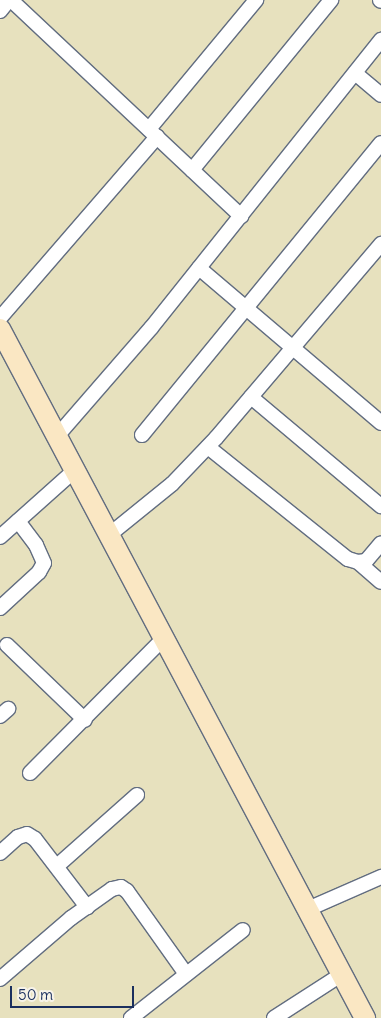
<!DOCTYPE html>
<html>
<head>
<meta charset="utf-8">
<style>
	body { margin:0 }
	#map { position:relative; width:381px; height:1018px; overflow:hidden; background:#e7e1be; font-family:Delius,sans-serif }
	div>[style] { position:absolute }
	.roads { filter:drop-shadow(1px 0 #626d80) drop-shadow(-1px 0 #626d80) drop-shadow(0 1px #626d80) drop-shadow(0 -1px #626d80) }
	.street>* { height:14px; margin:-7px; padding:0 7px; transform-origin:7px; border-radius:7px; background:#fff }
	.secondary>* { height:20px; margin:-10px; padding:0 10px; transform-origin:10px; border-radius:10px; background:#fae7c3 }
	span { translate:-50% -50%; white-space:nowrap; text-align:center; line-height:1.15; -webkit-text-stroke:4.5px #f7f3e8; paint-order:stroke }
	.scale { position:absolute; left:10px; top:986px; width:124px; height:22px; box-sizing:border-box; border:2px solid #1b2f5e; border-top:0; padding-left:6px; font-size:15px; line-height:18px; white-space:nowrap; color:#1b2f5e; -webkit-text-stroke:4px #f7f3e8; paint-order:stroke }
</style>
</head>
<body>
<div id="map">
	<div class="roads">
		<div class="street">
			<div style="left:11px;top:0;width:316px;rotate:43.2deg"></div>
			<div style="left:380px;top:0;width:1px;rotate:45deg"></div>
			<div style="left:0;top:11px;width:14px;rotate:-51deg"></div>
			<div style="left:355px;top:73px;width:34px;rotate:40deg"></div>
			<div style="left:149px;top:129px;width:168px;rotate:-50.3deg"></div>
			<div style="left:192px;top:170px;width:220px;rotate:-50.7deg"></div>
			<div style="left:199px;top:268px;width:239px;rotate:40.4deg"></div>
			<div style="left:0;top:318px;width:240px;rotate:-49.1deg"></div>
			<div style="left:251px;top:397px;width:170px;rotate:40deg"></div>
			<div style="left:142px;top:435px;width:377px;rotate:-50.7deg"></div>
			<div style="left:57px;top:436px;width:143px;rotate:-49deg"></div>
			<div style="left:151px;top:328px;width:369px;rotate:-51.4deg"></div>
			<div style="left:208px;top:447px;width:179px;rotate:38.7deg"></div>
			<div style="left:348px;top:559px;width:10px;rotate:17deg"></div>
			<div style="left:358px;top:562px;width:8px;rotate:-7deg"></div>
			<div style="left:366px;top:561px;width:23px;rotate:-50deg"></div>
			<div style="left:109px;top:535px;width:81px;rotate:-39deg"></div>
			<div style="left:172px;top:484px;width:64px;rotate:-46.3deg"></div>
			<div style="left:216px;top:438px;width:255px;rotate:-49.6deg"></div>
			<div style="left:0;top:537px;width:101px;rotate:-41.8deg"></div>
			<div style="left:358px;top:562px;width:30px;rotate:41deg"></div>
			<div style="left:0;top:608px;width:53px;rotate:-42.7deg"></div>
			<div style="left:39px;top:572px;width:10px;rotate:-61deg"></div>
			<div style="left:44px;top:563px;width:20px;rotate:-114deg"></div>
			<div style="left:36px;top:545px;width:30px;rotate:-127deg"></div>
			<div style="left:7px;top:645px;width:108px;rotate:43.9deg"></div>
			<div style="left:0;top:716px;width:11px;rotate:-41deg"></div>
			<div style="left:30px;top:773px;width:190px;rotate:-45.2deg"></div>
			<div style="left:0;top:853px;width:24px;rotate:-42deg"></div>
			<div style="left:18px;top:837px;width:9px;rotate:-18deg"></div>
			<div style="left:27px;top:834px;width:9px;rotate:32deg"></div>
			<div style="left:35px;top:839px;width:86px;rotate:52.6deg"></div>
			<div style="left:57px;top:866px;width:107px;rotate:-41.6deg"></div>
			<div style="left:308px;top:909px;width:80px;rotate:-23.7deg"></div>
			<div style="left:0;top:979px;width:94px;rotate:-40.7deg"></div>
			<div style="left:71px;top:918px;width:50px;rotate:-35.3deg"></div>
			<div style="left:112px;top:889px;width:9px;rotate:-13deg"></div>
			<div style="left:121px;top:887px;width:7px;rotate:34deg"></div>
			<div style="left:127px;top:891px;width:102px;rotate:54.6deg"></div>
			<div style="left:131px;top:1018px;width:142px;rotate:-38.2deg"></div>
			<div style="left:274px;top:1018px;width:81px;rotate:-32.9deg"></div>
		</div>
		<div class="secondary">
			<div style="left:0;top:329px;width:780px;rotate:62.09deg"></div>
		</div>
	</div>
	<div class="scale">50 m</div>
</div>
</body>
</html>
